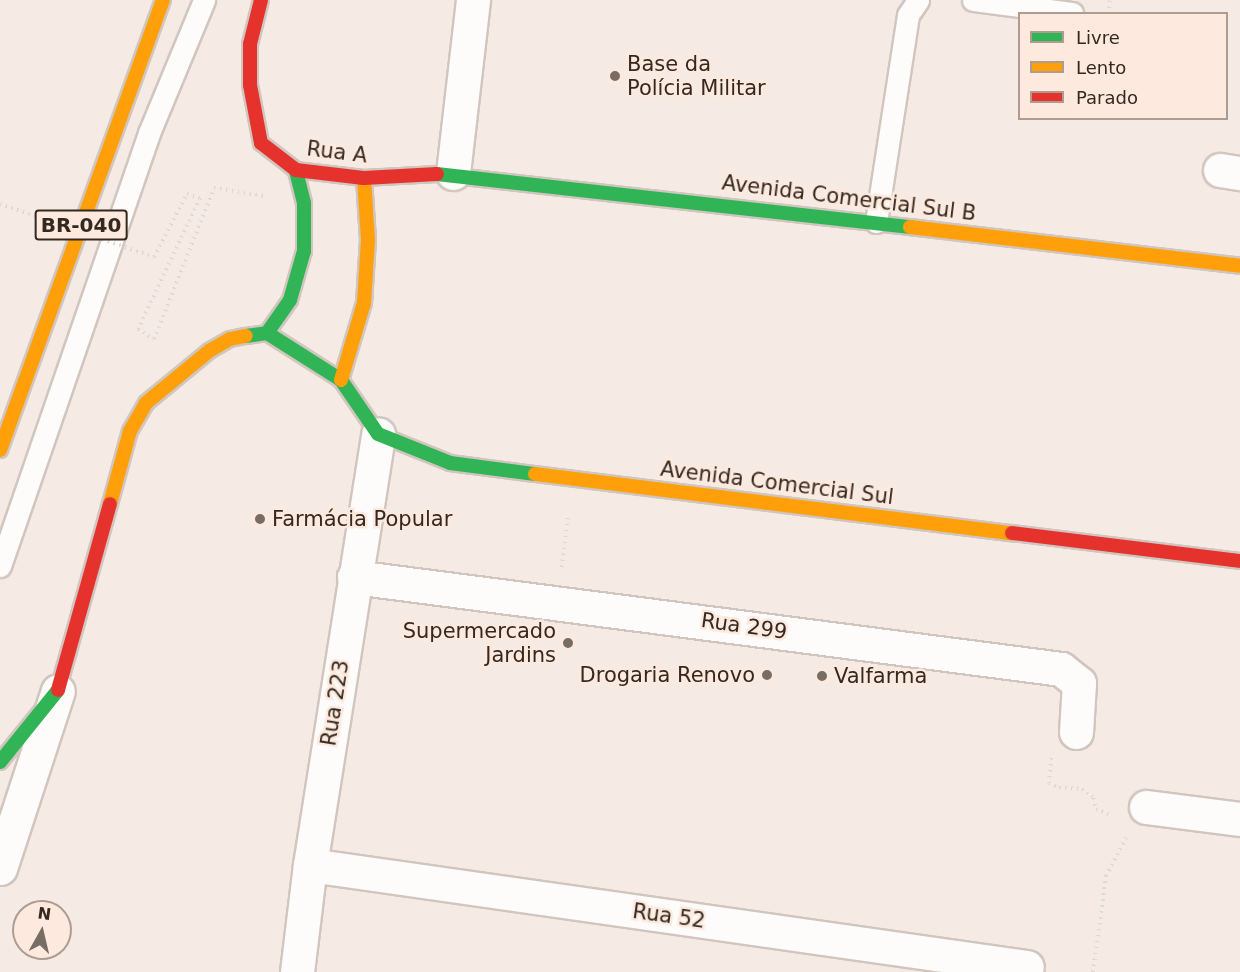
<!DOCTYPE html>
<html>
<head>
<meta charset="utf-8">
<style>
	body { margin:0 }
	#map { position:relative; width:1240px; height:972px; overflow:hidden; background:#f6ebe4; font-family:"DejaVu Sans",sans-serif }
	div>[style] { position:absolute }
	.path>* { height:4px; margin-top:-2px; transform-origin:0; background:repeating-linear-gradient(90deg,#dcd9d6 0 1.5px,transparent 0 6px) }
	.roads { filter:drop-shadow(2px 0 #d1c6bf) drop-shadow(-2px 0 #d1c6bf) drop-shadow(0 2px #d1c6bf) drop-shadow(0 -2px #d1c6bf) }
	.lane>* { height:21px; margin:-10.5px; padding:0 10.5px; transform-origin:10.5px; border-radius:10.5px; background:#fefcfb }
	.street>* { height:33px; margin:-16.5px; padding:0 16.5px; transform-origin:16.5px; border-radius:16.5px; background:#fefcfb }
	.fast>* { height:14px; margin:-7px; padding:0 7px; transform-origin:7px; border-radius:7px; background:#30b455 }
	.slow>* { height:14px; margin:-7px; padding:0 7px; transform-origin:7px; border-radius:7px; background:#ff9f0a }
	.jam>* { height:14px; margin:-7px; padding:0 7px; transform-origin:7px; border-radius:7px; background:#e5322d }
	.path-bridge>* { height:4px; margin-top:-2px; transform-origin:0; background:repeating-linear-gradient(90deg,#dcd9d6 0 1.5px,transparent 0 6px) }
	.dots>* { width:16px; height:16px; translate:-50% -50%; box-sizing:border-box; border:3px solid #fde9dd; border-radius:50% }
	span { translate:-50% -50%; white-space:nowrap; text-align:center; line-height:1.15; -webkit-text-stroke:5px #fde9dd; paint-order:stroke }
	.shield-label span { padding:2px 4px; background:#fde9dd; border:2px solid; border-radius:4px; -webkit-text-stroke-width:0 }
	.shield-label { font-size:20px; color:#342921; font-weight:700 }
	.poi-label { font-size:21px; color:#342921 }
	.left { translate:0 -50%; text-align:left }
	.right { translate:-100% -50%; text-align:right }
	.street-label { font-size:21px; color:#342921 }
	.legend { position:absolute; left:1018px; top:12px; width:210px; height:108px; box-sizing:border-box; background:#fde9dd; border:2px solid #ad9c92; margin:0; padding:8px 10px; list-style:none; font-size:18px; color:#342921 }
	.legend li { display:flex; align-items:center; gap:12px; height:30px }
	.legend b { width:30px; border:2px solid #ad9c92 }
	.north { position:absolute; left:12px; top:900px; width:60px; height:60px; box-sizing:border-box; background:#fde9dd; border:2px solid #ad9c92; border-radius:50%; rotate:8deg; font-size:16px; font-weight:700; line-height:24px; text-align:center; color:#342921 }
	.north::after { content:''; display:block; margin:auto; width:21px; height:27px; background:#786d65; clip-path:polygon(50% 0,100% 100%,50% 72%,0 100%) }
</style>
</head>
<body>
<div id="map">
	<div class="path">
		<div style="left:1109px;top:14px;width:14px;rotate:-86deg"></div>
		<div style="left:154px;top:257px;width:71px;rotate:-62.4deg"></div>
		<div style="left:187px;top:194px;width:14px;rotate:17deg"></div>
		<div style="left:200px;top:198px;width:145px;rotate:115.3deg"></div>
		<div style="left:138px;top:329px;width:19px;rotate:32deg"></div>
		<div style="left:154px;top:339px;width:162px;rotate:-68.3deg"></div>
		<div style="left:214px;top:188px;width:52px;rotate:8.9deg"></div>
		<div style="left:562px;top:567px;width:52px;rotate:-83.4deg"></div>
		<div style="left:1051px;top:758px;width:25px;rotate:95deg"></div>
		<div style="left:1049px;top:783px;width:11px;rotate:27deg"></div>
		<div style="left:1059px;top:788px;width:23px;rotate:2deg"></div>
		<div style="left:1082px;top:789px;width:15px;rotate:37deg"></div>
		<div style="left:1094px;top:798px;width:11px;rotate:80deg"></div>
		<div style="left:1096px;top:809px;width:15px;rotate:23deg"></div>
		<div style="left:1093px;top:972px;width:97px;rotate:-82.3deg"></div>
		<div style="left:1106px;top:876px;width:43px;rotate:-62.2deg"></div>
	</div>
	<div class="roads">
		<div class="lane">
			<div style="left:973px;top:0;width:100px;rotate:7.5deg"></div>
			<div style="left:876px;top:222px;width:209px;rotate:-81.2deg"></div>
			<div style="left:908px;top:15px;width:18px;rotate:-56deg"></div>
			<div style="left:0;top:566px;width:458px;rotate:-71deg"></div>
			<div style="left:149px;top:133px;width:144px;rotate:-67.5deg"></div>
		</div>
		<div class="street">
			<div style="left:1220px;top:170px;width:20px;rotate:9deg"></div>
			<div style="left:453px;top:173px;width:174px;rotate:-83.4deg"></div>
			<div style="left:354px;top:577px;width:713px;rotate:7.41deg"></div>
			<div style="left:1061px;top:669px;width:23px;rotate:38deg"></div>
			<div style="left:1079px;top:683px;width:49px;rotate:93.5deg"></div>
			<div style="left:1146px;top:807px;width:95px;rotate:7.3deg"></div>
			<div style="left:310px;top:865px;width:724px;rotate:8.1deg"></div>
			<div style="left:0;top:868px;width:186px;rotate:-71.9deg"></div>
			<div style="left:297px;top:972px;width:108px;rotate:-83.1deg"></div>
			<div style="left:310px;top:865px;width:436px;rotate:-81deg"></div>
		</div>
		<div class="fast">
			<div style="left:437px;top:174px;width:476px;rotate:6.4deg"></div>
			<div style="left:267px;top:333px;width:40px;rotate:-55.1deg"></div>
			<div style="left:290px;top:300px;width:51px;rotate:-74.1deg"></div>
			<div style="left:304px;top:251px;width:48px;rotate:-90deg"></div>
			<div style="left:304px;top:203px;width:34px;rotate:-104deg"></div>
			<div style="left:246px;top:336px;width:21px;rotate:-8deg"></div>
			<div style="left:267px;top:333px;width:88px;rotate:32.4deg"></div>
			<div style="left:341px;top:380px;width:65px;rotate:55.6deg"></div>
			<div style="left:378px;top:434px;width:78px;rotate:21.9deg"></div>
			<div style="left:450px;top:463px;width:86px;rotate:7.4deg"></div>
			<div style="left:0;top:762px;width:92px;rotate:-51.1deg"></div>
		</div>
		<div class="slow">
			<div style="left:910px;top:227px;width:332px;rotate:6.7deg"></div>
			<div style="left:341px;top:380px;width:80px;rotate:-73.4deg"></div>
			<div style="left:364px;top:303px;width:63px;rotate:-86.4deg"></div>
			<div style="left:368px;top:240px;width:62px;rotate:-93.7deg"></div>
			<div style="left:0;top:450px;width:479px;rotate:-70.1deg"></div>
			<div style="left:535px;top:474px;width:481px;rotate:7.1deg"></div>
			<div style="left:110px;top:504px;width:76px;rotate:-74.7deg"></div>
			<div style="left:130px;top:431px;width:32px;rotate:-60deg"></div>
			<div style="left:146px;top:403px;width:82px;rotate:-39.5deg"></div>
			<div style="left:209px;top:351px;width:24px;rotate:-30deg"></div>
			<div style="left:230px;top:339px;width:16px;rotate:-11deg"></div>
		</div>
		<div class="jam">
			<div style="left:261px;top:0;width:45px;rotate:104deg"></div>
			<div style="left:250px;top:44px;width:41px;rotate:90deg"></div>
			<div style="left:250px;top:85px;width:59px;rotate:79.3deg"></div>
			<div style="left:261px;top:143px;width:44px;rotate:37.6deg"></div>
			<div style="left:296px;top:170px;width:68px;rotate:6.7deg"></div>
			<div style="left:364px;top:178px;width:73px;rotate:-3.1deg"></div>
			<div style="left:1012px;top:533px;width:230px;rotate:7deg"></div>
			<div style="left:58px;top:690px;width:193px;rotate:-74.4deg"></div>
		</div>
	</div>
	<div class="path-bridge">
		<div style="left:0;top:204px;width:163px;rotate:19deg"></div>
	</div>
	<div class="dots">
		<div style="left:615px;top:76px;background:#786d65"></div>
		<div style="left:260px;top:519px;background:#786d65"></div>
		<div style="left:568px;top:643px;background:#786d65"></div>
		<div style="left:767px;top:675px;background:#786d65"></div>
		<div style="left:822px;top:676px;background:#786d65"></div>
	</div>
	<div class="shield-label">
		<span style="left:81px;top:225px">BR-040</span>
	</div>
	<div class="poi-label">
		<span class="left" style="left:627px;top:76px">Base da<br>Polícia Militar</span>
		<span class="left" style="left:272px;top:519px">Farmácia Popular</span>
		<span class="right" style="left:556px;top:643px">Supermercado<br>Jardins</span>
		<span class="right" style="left:755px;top:675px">Drogaria Renovo</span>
		<span class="left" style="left:834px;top:676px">Valfarma</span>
	</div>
	<div class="street-label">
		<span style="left:337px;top:152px;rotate:7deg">Rua A</span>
		<span style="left:849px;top:198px;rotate:7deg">Avenida Comercial Sul B</span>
		<span style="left:777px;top:483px;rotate:7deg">Avenida Comercial Sul</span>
		<span style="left:744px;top:626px;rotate:8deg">Rua 299</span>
		<span style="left:335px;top:703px;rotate:-81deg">Rua 223</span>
		<span style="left:669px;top:916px;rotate:8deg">Rua 52</span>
	</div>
	<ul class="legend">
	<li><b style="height:8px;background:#30b455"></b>Livre</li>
	<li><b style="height:8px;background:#ff9f0a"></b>Lento</li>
	<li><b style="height:8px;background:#e5322d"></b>Parado</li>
	</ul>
	<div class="north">N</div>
</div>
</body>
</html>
